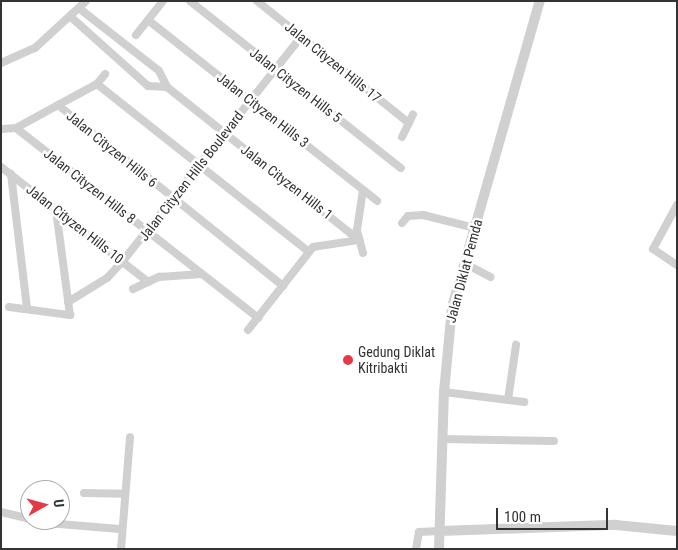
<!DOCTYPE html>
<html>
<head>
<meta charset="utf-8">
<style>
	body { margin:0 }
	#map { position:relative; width:678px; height:550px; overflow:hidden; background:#fff; font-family:"Roboto Condensed",sans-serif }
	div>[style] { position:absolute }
	.minor>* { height:8px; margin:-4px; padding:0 4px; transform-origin:4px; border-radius:4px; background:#d0d0d0 }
	.tertiary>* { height:10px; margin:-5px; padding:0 5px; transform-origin:5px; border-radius:5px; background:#d0d0d0 }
	.dots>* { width:14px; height:14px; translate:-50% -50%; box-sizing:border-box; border:2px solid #fff; border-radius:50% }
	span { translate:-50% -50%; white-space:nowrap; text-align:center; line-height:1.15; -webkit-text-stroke:5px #fff; paint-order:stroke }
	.street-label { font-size:14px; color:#333 }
	.poi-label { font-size:14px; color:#333 }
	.left { translate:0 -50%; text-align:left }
	.frame { position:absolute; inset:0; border:2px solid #333; pointer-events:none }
	.north { position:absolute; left:20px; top:480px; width:50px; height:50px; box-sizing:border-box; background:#fff; border:1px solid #adadad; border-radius:50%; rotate:83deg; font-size:14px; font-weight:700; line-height:20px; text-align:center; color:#333 }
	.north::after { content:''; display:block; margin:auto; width:18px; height:22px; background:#e63946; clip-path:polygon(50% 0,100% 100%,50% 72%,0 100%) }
	.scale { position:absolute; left:496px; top:508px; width:112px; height:22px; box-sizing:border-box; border:2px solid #333; border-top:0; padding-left:6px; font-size:15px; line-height:18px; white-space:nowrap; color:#333; -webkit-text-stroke:4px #fff; paint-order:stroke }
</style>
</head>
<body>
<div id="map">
	<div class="minor">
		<div style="left:190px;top:1px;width:269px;rotate:38.4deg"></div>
		<div style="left:257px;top:1px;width:195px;rotate:38.8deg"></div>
		<div style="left:80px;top:9px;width:100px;rotate:38.1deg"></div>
		<div style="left:159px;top:71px;width:18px;rotate:63deg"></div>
		<div style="left:167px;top:87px;width:246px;rotate:38.6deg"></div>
		<div style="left:72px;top:18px;width:102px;rotate:41.8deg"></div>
		<div style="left:148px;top:86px;width:19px;rotate:3deg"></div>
		<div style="left:148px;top:20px;width:292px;rotate:38.3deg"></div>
		<div style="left:136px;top:35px;width:43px;rotate:-51.5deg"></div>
		<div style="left:1px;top:63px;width:37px;rotate:-24deg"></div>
		<div style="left:35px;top:48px;width:69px;rotate:-42.7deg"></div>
		<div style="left:97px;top:84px;width:270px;rotate:38.4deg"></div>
		<div style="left:58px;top:105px;width:289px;rotate:38.8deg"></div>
		<div style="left:16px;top:128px;width:308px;rotate:38.1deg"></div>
		<div style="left:1px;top:129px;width:15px;rotate:-4deg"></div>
		<div style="left:16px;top:128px;width:48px;rotate:-28.7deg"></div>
		<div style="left:58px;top:105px;width:44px;rotate:-28.3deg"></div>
		<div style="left:97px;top:84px;width:13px;rotate:-51deg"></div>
		<div style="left:402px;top:137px;width:25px;rotate:-64deg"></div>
		<div style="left:1px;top:167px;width:187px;rotate:38deg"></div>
		<div style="left:11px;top:174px;width:136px;rotate:83.2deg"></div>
		<div style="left:677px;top:205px;width:50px;rotate:118.6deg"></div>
		<div style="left:653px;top:249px;width:29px;rotate:34deg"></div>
		<div style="left:402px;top:223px;width:9px;rotate:-49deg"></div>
		<div style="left:408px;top:216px;width:15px;rotate:-4deg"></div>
		<div style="left:423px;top:215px;width:54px;rotate:14deg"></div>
		<div style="left:363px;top:253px;width:24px;rotate:-105deg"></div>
		<div style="left:357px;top:230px;width:40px;rotate:-81.5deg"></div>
		<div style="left:464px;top:263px;width:30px;rotate:28deg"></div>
		<div style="left:133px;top:289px;width:29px;rotate:-25deg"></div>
		<div style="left:159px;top:277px;width:43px;rotate:-4deg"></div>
		<div style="left:68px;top:302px;width:46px;rotate:-31.6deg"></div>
		<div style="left:107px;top:278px;width:22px;rotate:-47deg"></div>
		<div style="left:122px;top:262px;width:288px;rotate:-51.5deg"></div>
		<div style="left:9px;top:307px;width:62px;rotate:7.5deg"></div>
		<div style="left:70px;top:315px;width:106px;rotate:-97.6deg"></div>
		<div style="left:248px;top:330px;width:105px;rotate:-51.9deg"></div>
		<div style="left:313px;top:247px;width:47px;rotate:-8.7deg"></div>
		<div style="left:444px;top:392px;width:81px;rotate:7.1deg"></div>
		<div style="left:508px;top:400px;width:56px;rotate:-81.7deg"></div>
		<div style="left:442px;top:439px;width:112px;rotate:1deg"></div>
		<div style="left:84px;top:493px;width:39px;rotate:1deg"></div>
		<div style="left:1px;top:512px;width:47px;rotate:13.4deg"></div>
		<div style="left:47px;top:523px;width:73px;rotate:4.7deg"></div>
		<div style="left:121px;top:549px;width:112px;rotate:-85.4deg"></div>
		<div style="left:416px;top:549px;width:17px;rotate:-80deg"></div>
		<div style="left:419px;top:532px;width:21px;rotate:-3deg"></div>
	</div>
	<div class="tertiary">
		<div style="left:440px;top:531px;width:176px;rotate:-2deg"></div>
		<div style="left:616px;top:525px;width:61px;rotate:5.6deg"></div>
		<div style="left:439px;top:549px;width:157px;rotate:-88.2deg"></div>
		<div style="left:444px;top:392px;width:85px;rotate:-84.6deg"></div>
		<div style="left:452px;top:307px;width:318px;rotate:-74deg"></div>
	</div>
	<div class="dots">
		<div style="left:348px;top:360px;background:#e63946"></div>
	</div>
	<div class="street-label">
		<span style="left:333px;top:62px;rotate:39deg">Jalan Cityzen Hills 17</span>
		<span style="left:296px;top:85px;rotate:38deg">Jalan Cityzen Hills 5</span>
		<span style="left:263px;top:110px;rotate:38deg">Jalan Cityzen Hills 3</span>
		<span style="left:112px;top:149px;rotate:39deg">Jalan Cityzen Hills 6</span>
		<span style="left:191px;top:176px;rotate:-52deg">Jalan Cityzen Hills Boulevard</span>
		<span style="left:287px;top:182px;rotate:38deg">Jalan Cityzen Hills 1</span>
		<span style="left:90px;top:186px;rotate:38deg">Jalan Cityzen Hills 8</span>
		<span style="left:75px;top:224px;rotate:38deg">Jalan Cityzen Hills 10</span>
		<span style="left:464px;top:271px;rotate:-75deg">Jalan Diklat Pemda</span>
	</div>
	<div class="poi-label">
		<span class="left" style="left:358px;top:360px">Gedung Diklat<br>Kitribakti</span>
	</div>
	<div class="frame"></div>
	<div class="north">U</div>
	<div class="scale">100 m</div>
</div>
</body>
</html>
